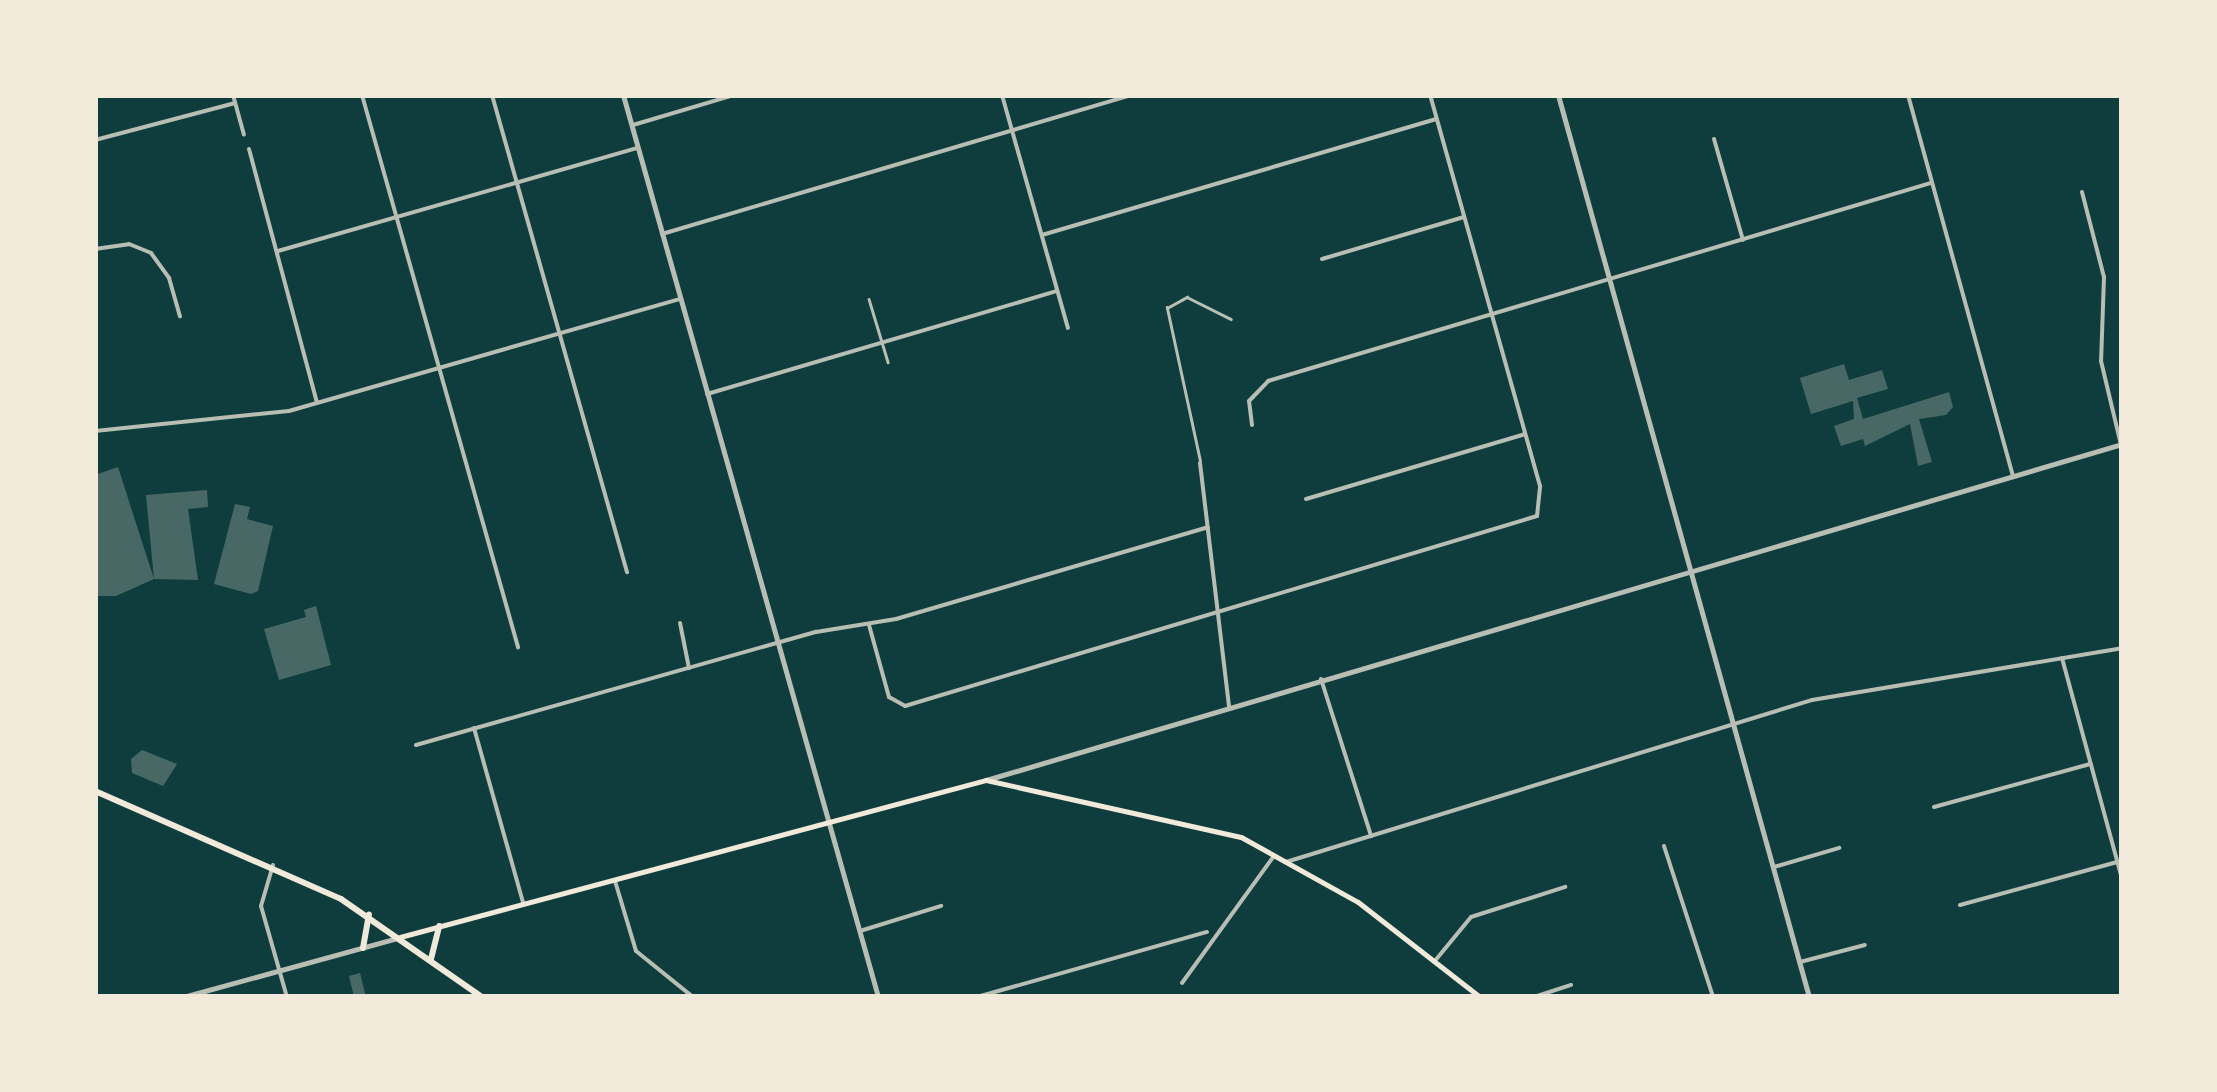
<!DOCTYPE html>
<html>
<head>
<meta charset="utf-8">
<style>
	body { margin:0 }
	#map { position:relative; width:2217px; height:1092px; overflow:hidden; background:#0f3d3e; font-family:Signika,sans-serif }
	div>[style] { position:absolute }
	.building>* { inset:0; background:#486865 }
	.service>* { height:2.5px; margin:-1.25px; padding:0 1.25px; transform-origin:1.25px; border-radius:1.25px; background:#b8beb3 }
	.minor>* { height:4px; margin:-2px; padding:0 2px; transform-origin:2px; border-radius:2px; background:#b8beb3 }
	.tertiary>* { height:5px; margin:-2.5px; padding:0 2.5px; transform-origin:2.5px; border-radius:2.5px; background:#b8beb3 }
	.secondary>* { height:5px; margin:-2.5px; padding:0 2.5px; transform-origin:2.5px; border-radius:2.5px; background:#f1e9da }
	.primary>* { height:6px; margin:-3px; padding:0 3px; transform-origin:3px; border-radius:3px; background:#f1e9da }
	span { translate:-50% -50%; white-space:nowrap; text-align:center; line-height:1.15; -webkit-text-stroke:10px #f1e9da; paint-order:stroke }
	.frame { position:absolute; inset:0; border:98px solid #f1e9da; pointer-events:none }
</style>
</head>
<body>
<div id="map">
	<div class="building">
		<div style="clip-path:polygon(1844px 364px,1849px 380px,1882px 370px,1888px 389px,1857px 398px,1863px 419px,1949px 392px,1953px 407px,1946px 415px,1919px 419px,1932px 462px,1918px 466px,1910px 424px,1865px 446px,1863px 439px,1841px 446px,1834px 426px,1854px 419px,1853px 401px,1811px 414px,1800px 378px)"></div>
		<div style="clip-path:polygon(118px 467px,154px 579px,146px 495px,207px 490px,208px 507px,188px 509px,198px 580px,154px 579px,116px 596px,95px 596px,95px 475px)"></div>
		<div style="clip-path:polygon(235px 504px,250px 507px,247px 519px,273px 526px,258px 591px,251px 594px,214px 584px)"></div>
		<div style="clip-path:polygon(316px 606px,331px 665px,279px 680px,264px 629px,306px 617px,304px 610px)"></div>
		<div style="clip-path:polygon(142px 750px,177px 764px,163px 786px,132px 773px,131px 759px)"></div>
		<div style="clip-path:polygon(360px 973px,366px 997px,354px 997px,349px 976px)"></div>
	</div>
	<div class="service">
		<div style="left:869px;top:299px;width:66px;rotate:73.2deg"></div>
		<div style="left:1200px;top:461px;width:157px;rotate:-102.2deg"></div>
		<div style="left:1167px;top:308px;width:23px;rotate:-29deg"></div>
		<div style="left:1187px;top:297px;width:49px;rotate:26.6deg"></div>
	</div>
	<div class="minor">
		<div style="left:233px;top:95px;width:41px;rotate:74.6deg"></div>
		<div style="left:362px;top:95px;width:574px;rotate:74.22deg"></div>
		<div style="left:492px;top:95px;width:496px;rotate:74.2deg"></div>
		<div style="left:1002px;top:95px;width:242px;rotate:74.2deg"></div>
		<div style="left:1908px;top:95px;width:396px;rotate:74.6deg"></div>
		<div style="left:633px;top:125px;width:105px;rotate:-16.5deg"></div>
		<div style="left:1714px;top:139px;width:105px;rotate:74deg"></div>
		<div style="left:95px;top:140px;width:145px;rotate:-14.8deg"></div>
		<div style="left:249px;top:149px;width:263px;rotate:75deg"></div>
		<div style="left:2082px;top:192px;width:88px;rotate:75.5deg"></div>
		<div style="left:2104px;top:277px;width:84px;rotate:92deg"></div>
		<div style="left:2101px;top:361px;width:86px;rotate:76.6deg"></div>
		<div style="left:662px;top:234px;width:490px;rotate:-16.5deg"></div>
		<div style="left:1042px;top:235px;width:411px;rotate:-16.4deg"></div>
		<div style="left:95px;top:249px;width:34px;rotate:-8deg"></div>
		<div style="left:129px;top:244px;width:24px;rotate:22deg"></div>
		<div style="left:151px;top:253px;width:31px;rotate:54deg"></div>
		<div style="left:169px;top:278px;width:40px;rotate:74deg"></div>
		<div style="left:278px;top:251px;width:374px;rotate:-16deg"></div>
		<div style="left:1322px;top:259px;width:148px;rotate:-16.5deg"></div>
		<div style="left:707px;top:394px;width:365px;rotate:-16.4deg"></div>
		<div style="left:1252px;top:425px;width:24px;rotate:-97deg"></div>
		<div style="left:1249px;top:401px;width:28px;rotate:-46deg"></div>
		<div style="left:1268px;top:381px;width:692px;rotate:-16.63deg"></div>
		<div style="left:95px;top:431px;width:195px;rotate:-5.9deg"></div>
		<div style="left:289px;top:411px;width:407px;rotate:-16deg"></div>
		<div style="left:1200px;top:463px;width:245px;rotate:83.2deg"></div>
		<div style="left:1306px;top:499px;width:228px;rotate:-16.5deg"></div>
		<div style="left:680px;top:623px;width:46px;rotate:78.7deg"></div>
		<div style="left:869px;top:625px;width:75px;rotate:74.5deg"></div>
		<div style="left:889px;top:697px;width:18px;rotate:29deg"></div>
		<div style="left:905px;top:706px;width:660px;rotate:-16.73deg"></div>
		<div style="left:1537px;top:516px;width:30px;rotate:-84deg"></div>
		<div style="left:1540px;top:486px;width:406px;rotate:-105.7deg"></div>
		<div style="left:2062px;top:658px;width:229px;rotate:74.8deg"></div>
		<div style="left:1321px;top:679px;width:165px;rotate:72.3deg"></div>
		<div style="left:474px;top:728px;width:181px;rotate:74.3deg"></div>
		<div style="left:416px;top:745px;width:416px;rotate:-15.8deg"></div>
		<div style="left:816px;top:632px;width:81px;rotate:-9.2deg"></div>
		<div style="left:896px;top:619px;width:325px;rotate:-16.4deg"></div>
		<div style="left:1934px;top:807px;width:162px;rotate:-15.4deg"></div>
		<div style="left:1664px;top:846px;width:159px;rotate:72deg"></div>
		<div style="left:1286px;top:862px;width:550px;rotate:-17.12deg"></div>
		<div style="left:1812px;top:700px;width:314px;rotate:-9.5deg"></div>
		<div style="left:273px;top:865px;width:43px;rotate:106.3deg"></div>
		<div style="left:261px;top:906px;width:95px;rotate:74.1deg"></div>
		<div style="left:1774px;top:867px;width:68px;rotate:-16.3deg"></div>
		<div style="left:615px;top:881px;width:73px;rotate:73.3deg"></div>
		<div style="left:636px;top:951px;width:73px;rotate:38.9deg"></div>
		<div style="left:1960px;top:905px;width:163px;rotate:-15.3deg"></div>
		<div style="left:860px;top:931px;width:85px;rotate:-17.2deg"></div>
		<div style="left:1434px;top:962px;width:58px;rotate:-50.6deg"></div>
		<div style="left:1471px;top:917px;width:99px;rotate:-17.7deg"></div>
		<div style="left:1800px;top:962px;width:67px;rotate:-14.7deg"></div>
		<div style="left:1182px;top:983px;width:157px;rotate:-54.1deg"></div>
		<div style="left:977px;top:997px;width:239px;rotate:-15.8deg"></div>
		<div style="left:1534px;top:997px;width:39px;rotate:-18deg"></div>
	</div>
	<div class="tertiary">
		<div style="left:623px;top:95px;width:937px;rotate:74.21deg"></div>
		<div style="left:1558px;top:95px;width:936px;rotate:74.45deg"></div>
		<div style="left:986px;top:780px;width:1185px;rotate:-16.48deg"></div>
		<div style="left:183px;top:997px;width:222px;rotate:-15.4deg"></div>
	</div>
	<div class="secondary">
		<div style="left:400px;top:937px;width:607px;rotate:-15deg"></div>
		<div style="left:986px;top:780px;width:261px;rotate:12.6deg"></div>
		<div style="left:1241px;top:837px;width:134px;rotate:29.1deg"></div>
		<div style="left:1358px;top:902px;width:155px;rotate:37.9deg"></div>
	</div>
	<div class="primary">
		<div style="left:95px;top:791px;width:269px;rotate:23.7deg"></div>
		<div style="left:341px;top:899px;width:172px;rotate:34.8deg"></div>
		<div style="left:363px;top:948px;width:34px;rotate:-80deg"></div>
		<div style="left:431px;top:959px;width:34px;rotate:-76deg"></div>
	</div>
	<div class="frame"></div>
</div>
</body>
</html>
